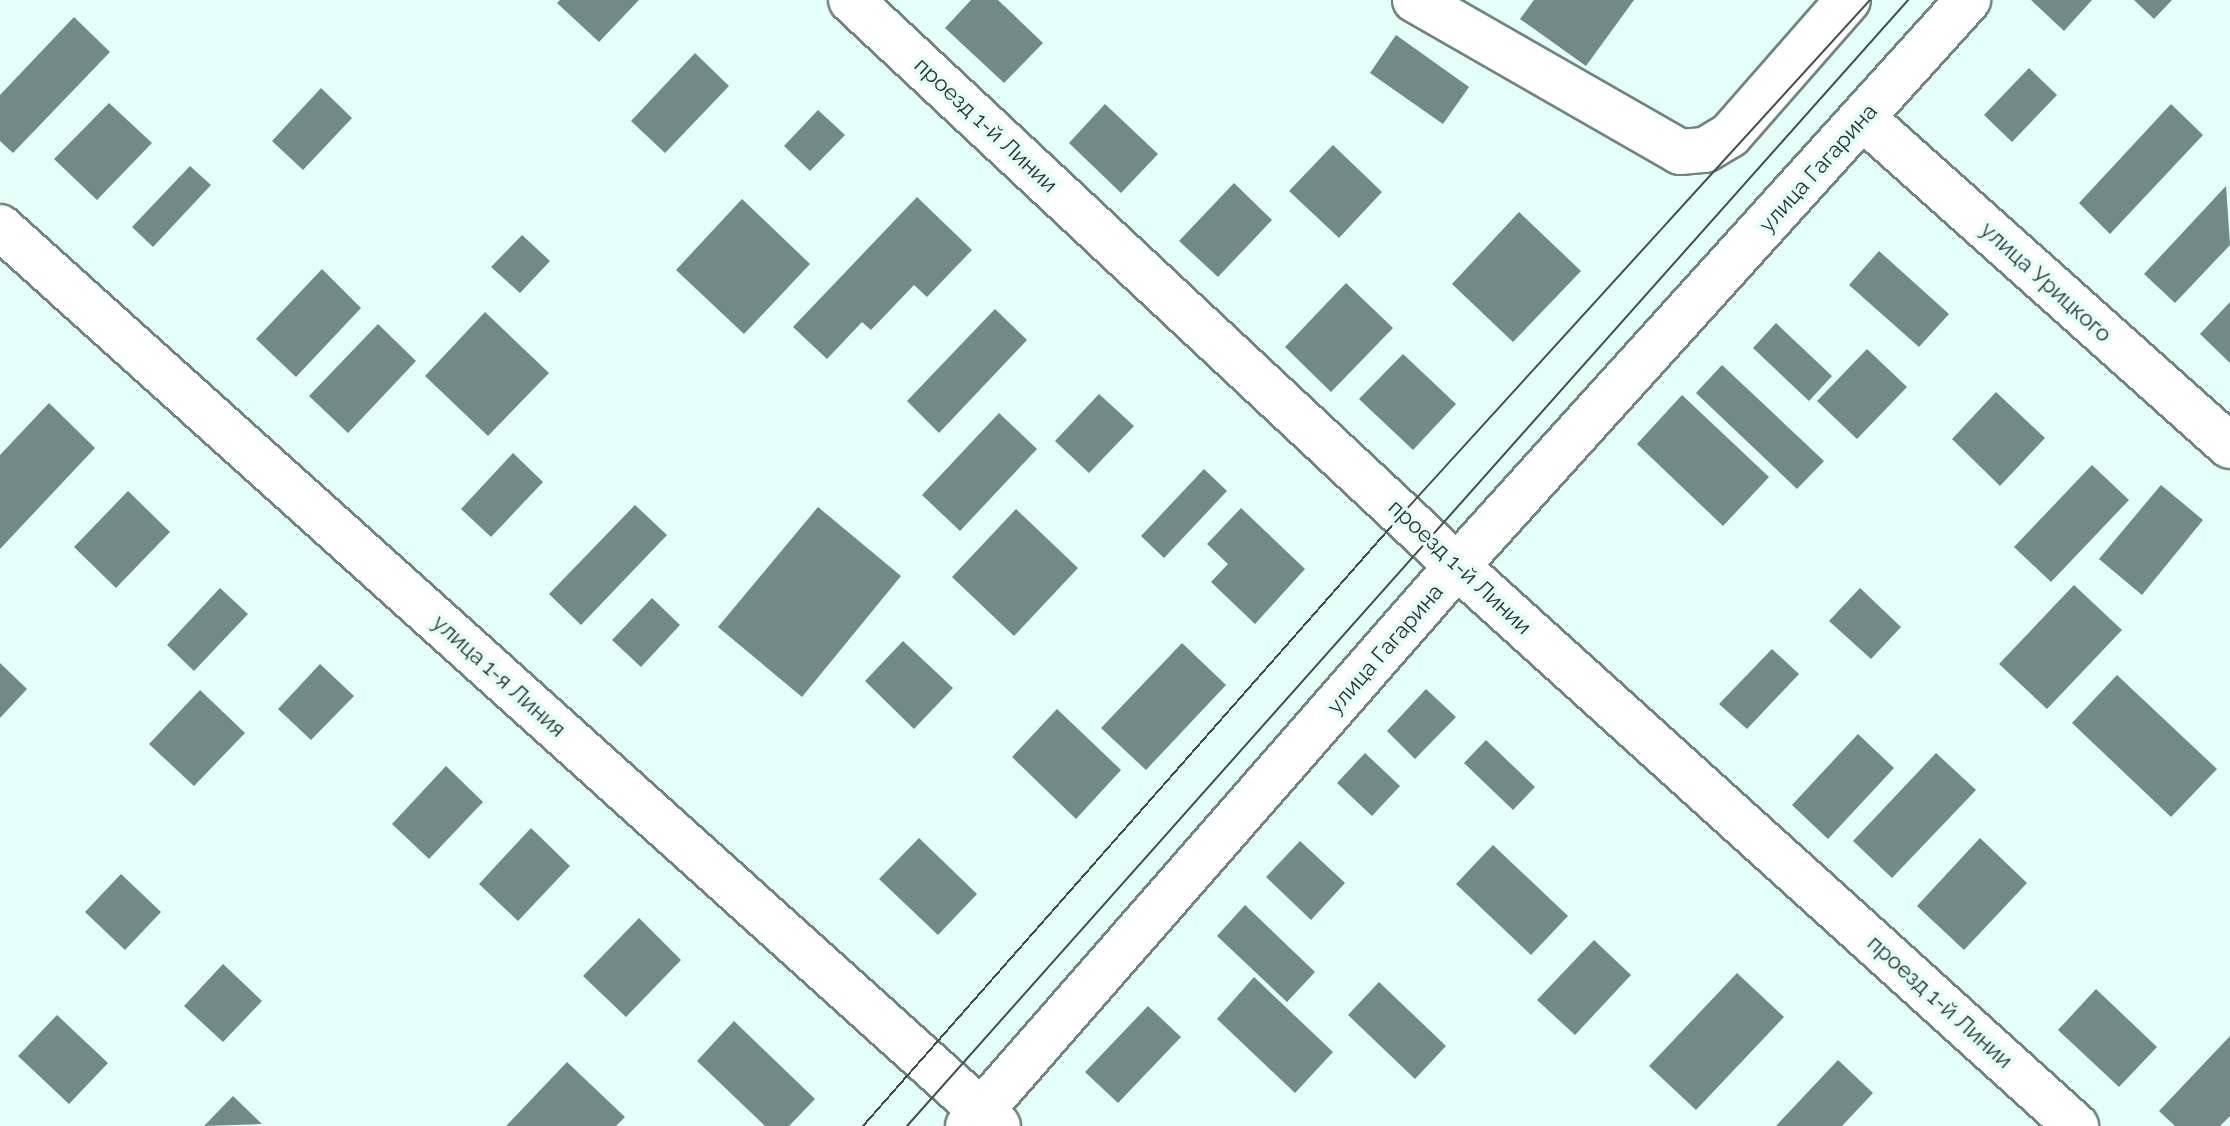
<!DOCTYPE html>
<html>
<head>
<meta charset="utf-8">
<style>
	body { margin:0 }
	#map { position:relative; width:2230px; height:1126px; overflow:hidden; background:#e3fff8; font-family:Raleway,sans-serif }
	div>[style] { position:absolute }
	.building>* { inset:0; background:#718a84 }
	.roads { filter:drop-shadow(2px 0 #6d867f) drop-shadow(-2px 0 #6d867f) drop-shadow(0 2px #6d867f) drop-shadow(0 -2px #6d867f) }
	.minor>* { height:44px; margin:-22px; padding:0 22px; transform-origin:22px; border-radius:22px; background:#fff }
	.tram>* { height:2px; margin:-1px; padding:0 1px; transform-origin:1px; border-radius:1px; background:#42504c }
	span { translate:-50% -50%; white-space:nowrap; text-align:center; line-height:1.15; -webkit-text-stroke:7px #e3fff8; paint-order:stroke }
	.street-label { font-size:22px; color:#283330 }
</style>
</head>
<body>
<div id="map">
	<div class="building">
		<div style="clip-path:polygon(639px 0,599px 42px,557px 3px,560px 0)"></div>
		<div style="clip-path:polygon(971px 0,998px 0,1043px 43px,1004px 83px,945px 28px)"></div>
		<div style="clip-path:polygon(1534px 0,1634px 0,1586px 66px,1520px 19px)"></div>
		<div style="clip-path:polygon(2031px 0,2092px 0,2064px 31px)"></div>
		<div style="clip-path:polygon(2134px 0,2172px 0,2154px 19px)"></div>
		<div style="clip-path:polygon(74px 17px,110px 52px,13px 153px,0 141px,0 95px)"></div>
		<div style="clip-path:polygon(1396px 35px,1469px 87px,1443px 124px,1370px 73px)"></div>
		<div style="clip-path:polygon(695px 53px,729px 86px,665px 153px,631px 121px)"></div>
		<div style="clip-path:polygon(2029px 68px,2057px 95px,2012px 142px,1984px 115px)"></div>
		<div style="clip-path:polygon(321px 88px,352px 118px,303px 170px,272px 141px)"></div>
		<div style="clip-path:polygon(109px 103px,152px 143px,97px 200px,54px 159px)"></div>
		<div style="clip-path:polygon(1105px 104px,1158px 154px,1121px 193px,1069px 143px)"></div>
		<div style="clip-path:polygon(2171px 104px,2203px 135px,2110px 234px,2079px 203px)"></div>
		<div style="clip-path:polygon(818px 110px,845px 135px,810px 171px,784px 146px)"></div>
		<div style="clip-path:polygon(1333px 145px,1382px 192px,1339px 238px,1289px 191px)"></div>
		<div style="clip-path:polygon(190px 166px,211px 185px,153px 247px,132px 227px)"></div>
		<div style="clip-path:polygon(1234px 183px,1272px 220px,1218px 277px,1179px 241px)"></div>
		<div style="clip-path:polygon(2226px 186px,2230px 245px,2175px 303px,2144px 274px)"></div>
		<div style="clip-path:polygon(917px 197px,972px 250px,927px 297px,914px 285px,871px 330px,862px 322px,827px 359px,793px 327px)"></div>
		<div style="clip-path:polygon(742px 199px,810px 264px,744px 334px,676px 270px)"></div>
		<div style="clip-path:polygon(1519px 212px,1581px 271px,1513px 342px,1452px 284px)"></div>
		<div style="clip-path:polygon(522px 235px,550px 261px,520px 293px,491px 267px)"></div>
		<div style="clip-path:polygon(1879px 251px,1949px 314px,1919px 347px,1849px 285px)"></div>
		<div style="clip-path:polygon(322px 269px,361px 308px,296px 377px,256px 339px)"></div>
		<div style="clip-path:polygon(1346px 283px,1393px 328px,1331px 392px,1285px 347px)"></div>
		<div style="clip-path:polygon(2230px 302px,2230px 363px,2200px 334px)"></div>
		<div style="clip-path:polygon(995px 309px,1027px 340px,939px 433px,907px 401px)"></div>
		<div style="clip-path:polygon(485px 312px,549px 373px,488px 436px,425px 376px)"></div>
		<div style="clip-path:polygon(1776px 323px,1832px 376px,1809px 401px,1753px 348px)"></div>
		<div style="clip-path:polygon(378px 324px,416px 361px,348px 433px,309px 396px)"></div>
		<div style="clip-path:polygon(1867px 349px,1907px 387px,1857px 439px,1817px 401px)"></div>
		<div style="clip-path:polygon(1403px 354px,1456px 404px,1413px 450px,1359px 399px)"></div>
		<div style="clip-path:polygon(1722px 365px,1824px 461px,1797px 489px,1696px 393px)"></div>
		<div style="clip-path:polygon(1996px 392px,2045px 438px,2000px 486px,1952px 439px)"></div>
		<div style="clip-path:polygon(1099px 394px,1134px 426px,1089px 473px,1055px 441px)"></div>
		<div style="clip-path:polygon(1682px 395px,1769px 477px,1723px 526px,1637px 444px)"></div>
		<div style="clip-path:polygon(49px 403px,95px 448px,0 549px,0 455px)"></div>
		<div style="clip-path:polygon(999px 413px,1037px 449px,960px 531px,922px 495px)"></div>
		<div style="clip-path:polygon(513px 453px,543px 482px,491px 537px,461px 509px)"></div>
		<div style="clip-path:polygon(2092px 465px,2129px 500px,2051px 582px,2014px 547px)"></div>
		<div style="clip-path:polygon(1204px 469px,1227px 491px,1164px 558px,1141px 536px)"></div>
		<div style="clip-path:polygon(2161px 485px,2203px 520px,2142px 595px,2099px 559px)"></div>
		<div style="clip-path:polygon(128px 491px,170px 532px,116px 588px,74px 547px)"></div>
		<div style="clip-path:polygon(635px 505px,667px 535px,581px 625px,549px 594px)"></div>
		<div style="clip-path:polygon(818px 507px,901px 576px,802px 697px,718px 627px)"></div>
		<div style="clip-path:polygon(1241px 508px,1305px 569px,1255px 624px,1211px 582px,1228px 564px,1207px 544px)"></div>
		<div style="clip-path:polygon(1016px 509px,1078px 568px,1014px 636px,952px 577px)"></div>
		<div style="clip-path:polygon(2074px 585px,2122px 630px,2047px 709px,1999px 664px)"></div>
		<div style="clip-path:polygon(220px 588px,248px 614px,194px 671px,167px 645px)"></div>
		<div style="clip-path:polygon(1860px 588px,1901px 627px,1871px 659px,1829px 621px)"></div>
		<div style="clip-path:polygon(652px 598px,680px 625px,641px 667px,612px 640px)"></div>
		<div style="clip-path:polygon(903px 641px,953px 688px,914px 729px,865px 681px)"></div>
		<div style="clip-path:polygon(1182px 643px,1226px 685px,1146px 770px,1101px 728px)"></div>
		<div style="clip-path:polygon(1772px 649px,1799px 674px,1747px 729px,1719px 704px)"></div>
		<div style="clip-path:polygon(0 663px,27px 689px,0 718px)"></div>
		<div style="clip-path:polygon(320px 664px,354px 696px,311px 740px,278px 709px)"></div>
		<div style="clip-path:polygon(2117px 675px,2217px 769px,2171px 817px,2072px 723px)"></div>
		<div style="clip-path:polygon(1426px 689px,1456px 717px,1415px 759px,1387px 731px)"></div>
		<div style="clip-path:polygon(200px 690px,245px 733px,194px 786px,149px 744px)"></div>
		<div style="clip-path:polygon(1057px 709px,1121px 770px,1076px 819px,1012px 757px)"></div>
		<div style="clip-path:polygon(1858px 734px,1894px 768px,1828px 839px,1792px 805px)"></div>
		<div style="clip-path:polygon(1486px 740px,1535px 787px,1513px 810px,1464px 763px)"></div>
		<div style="clip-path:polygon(1365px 753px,1400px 786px,1372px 816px,1337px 783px)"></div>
		<div style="clip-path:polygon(1936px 753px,1976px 790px,1892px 878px,1853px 841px)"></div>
		<div style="clip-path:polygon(446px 766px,483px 802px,429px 859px,392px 824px)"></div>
		<div style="clip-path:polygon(531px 828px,570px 866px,518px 921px,479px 884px)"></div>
		<div style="clip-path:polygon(919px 838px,977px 894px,938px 935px,879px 879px)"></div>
		<div style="clip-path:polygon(1980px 838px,2027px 883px,1964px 950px,1917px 906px)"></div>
		<div style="clip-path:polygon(1300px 841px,1345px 883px,1311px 920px,1266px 877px)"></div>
		<div style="clip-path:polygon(1493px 845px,1568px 916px,1531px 955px,1456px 884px)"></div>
		<div style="clip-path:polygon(121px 874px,161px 912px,125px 950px,85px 912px)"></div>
		<div style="clip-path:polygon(1245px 905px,1315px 972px,1287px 1002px,1217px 936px)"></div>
		<div style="clip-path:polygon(639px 918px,681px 960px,626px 1017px,583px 976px)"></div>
		<div style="clip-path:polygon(1594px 940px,1631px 975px,1575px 1035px,1537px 1000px)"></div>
		<div style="clip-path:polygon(223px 964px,262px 1001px,223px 1042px,184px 1006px)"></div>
		<div style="clip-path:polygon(1737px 973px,1784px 1017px,1696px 1110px,1649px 1066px)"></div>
		<div style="clip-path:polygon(1254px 977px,1333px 1052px,1295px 1093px,1217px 1019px)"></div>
		<div style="clip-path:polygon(1379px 982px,1446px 1046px,1415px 1079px,1348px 1015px)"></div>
		<div style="clip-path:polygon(2096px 989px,2157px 1047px,2119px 1087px,2058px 1030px)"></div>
		<div style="clip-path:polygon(1148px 1006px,1181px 1037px,1118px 1103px,1085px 1072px)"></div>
		<div style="clip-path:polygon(57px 1015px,108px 1063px,69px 1104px,18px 1056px)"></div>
		<div style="clip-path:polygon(734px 1021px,815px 1099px,789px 1126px,765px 1126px,697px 1061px)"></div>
		<div style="clip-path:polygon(2230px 1036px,2230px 1116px,2220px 1126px,2175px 1126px,2159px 1111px)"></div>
		<div style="clip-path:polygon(1838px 1060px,1873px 1093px,1842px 1126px,1776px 1126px)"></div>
		<div style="clip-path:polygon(567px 1062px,625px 1117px,616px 1126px,506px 1126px)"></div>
		<div style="clip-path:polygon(233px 1096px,262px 1124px,204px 1126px)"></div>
	</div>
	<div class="roads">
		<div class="minor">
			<div style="left:851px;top:0;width:829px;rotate:43.05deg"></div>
			<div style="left:1457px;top:566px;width:835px;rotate:42.14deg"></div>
			<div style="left:1415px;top:0;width:305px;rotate:29.8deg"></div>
			<div style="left:1680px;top:152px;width:25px;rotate:-5deg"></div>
			<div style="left:1705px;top:150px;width:29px;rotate:-31deg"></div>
			<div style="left:1730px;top:135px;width:179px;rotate:-48.8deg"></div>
			<div style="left:1863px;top:118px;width:492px;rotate:41.8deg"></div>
			<div style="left:0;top:227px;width:1343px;rotate:42.01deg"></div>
			<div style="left:968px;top:1126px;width:743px;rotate:-48.87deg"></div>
			<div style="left:1457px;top:566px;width:763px;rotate:-47.92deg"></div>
		</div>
	</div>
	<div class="tram">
		<div style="left:863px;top:1126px;width:817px;rotate:-48.62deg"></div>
		<div style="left:1403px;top:513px;width:694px;rotate:-47.69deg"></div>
		<div style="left:907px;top:1126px;width:1507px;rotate:-48.36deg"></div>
	</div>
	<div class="street-label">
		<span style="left:986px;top:125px;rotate:43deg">проезд 1-й Линии</span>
		<span style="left:1818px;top:168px;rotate:-48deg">улица Гагарина</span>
		<span style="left:2046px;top:282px;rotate:42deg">улица Урицкого</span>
		<span style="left:1460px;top:567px;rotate:43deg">проезд 1-й Линии</span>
		<span style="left:1385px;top:649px;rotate:-49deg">улица Гагарина</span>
		<span style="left:499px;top:676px;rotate:42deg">улица 1-я Линия</span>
		<span style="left:1940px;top:1002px;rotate:42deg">проезд 1-й Линии</span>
	</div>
</div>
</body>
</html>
